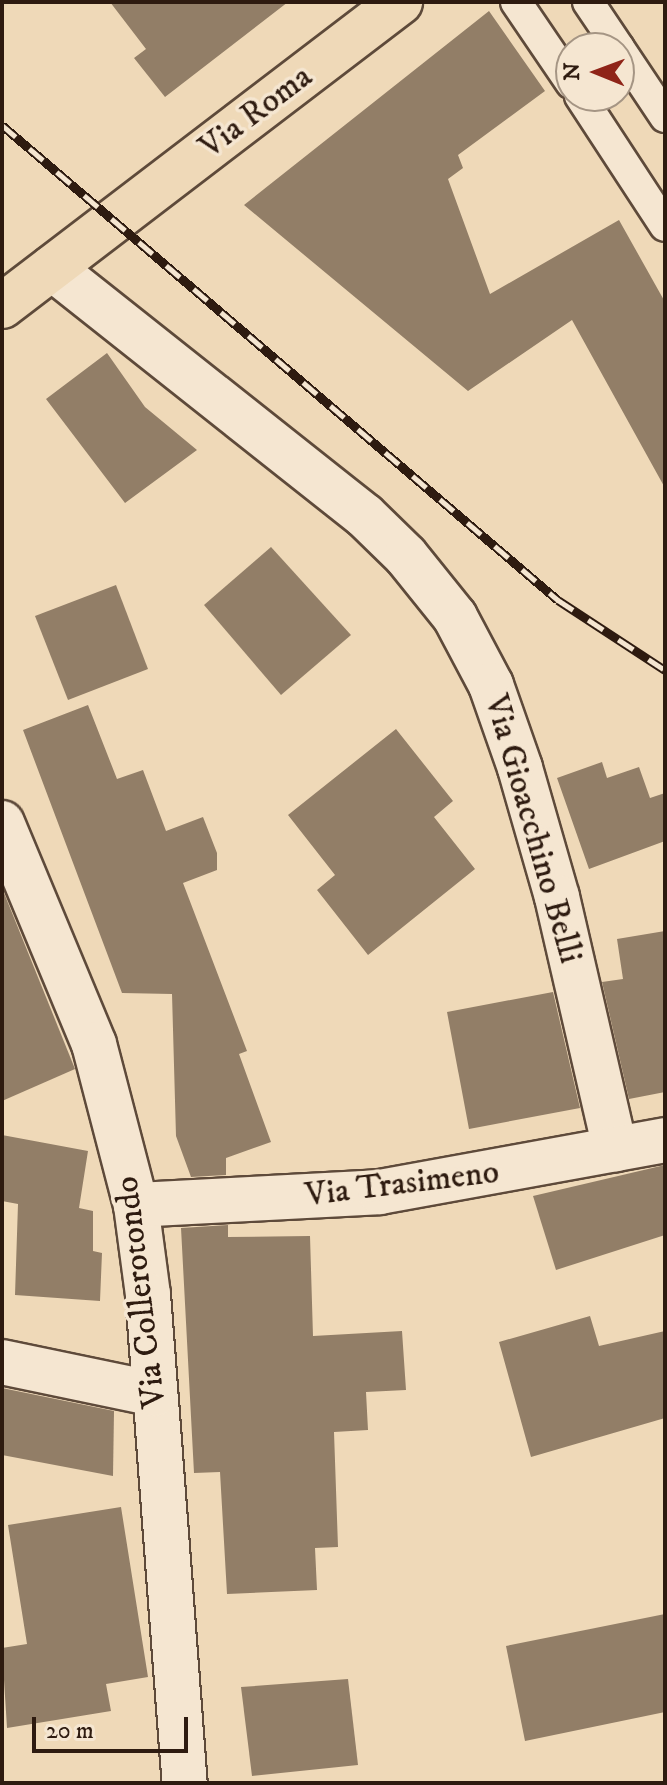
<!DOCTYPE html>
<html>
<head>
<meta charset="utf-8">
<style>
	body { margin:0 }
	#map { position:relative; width:667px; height:1785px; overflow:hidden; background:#efd9b8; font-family:"IM FELL DW Pica",serif }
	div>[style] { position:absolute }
	.building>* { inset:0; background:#927e67 }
	.roads { filter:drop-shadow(2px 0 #5e4a3a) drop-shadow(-2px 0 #5e4a3a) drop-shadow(0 2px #5e4a3a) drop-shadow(0 -2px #5e4a3a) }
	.service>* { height:30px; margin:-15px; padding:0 15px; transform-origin:15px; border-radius:15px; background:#f5e6d1 }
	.minor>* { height:44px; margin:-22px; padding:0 22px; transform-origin:22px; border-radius:22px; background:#f5e6d1 }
	.primary>* { height:44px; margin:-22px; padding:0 22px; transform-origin:22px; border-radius:22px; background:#efd9b8 }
	.rail>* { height:9px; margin-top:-4.5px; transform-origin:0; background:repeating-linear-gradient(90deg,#f5e6d1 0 18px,#2e1b10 0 36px); box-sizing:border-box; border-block:2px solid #2e1b10 }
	span { translate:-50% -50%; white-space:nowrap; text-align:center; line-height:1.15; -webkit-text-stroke:7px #f5e6d1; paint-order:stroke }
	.street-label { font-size:34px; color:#2e1b10 }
	.frame { position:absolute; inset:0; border:4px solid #2e1b10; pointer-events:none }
	.north { position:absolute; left:555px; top:32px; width:80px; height:80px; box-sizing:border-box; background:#f5e6d1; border:2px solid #a59584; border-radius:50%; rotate:271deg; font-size:22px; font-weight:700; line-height:32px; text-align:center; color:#2e1b10 }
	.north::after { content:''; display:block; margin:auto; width:28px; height:36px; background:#8f2418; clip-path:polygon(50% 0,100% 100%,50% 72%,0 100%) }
	.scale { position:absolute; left:32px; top:1717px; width:156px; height:36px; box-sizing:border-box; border:4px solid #2e1b10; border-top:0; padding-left:10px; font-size:24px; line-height:28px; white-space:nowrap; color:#2e1b10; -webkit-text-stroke:6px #f5e6d1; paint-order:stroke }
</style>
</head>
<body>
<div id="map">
	<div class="building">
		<div style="clip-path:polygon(110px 2px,288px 2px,165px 97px,134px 58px,146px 49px)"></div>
		<div style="clip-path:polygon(489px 11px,545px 91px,458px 155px,463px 168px,448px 179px,490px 294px,619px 220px,665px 302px,665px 488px,572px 320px,468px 391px,244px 205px)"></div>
		<div style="clip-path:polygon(107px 353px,145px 407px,197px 450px,125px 503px,46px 399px)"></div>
		<div style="clip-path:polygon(271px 547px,351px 635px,281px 695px,204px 605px)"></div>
		<div style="clip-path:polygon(116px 585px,148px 669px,68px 700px,35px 616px)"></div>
		<div style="clip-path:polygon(88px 705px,117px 779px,143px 770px,166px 831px,203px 817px,217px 853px,217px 870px,183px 883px,247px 1051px,239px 1054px,271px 1142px,226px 1158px,226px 1175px,191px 1177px,176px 1136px,172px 994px,122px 993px,23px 730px)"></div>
		<div style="clip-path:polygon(396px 729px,453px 801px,434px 817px,475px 869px,368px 955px,317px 890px,335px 875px,288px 815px)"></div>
		<div style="clip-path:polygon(602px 762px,607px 778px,639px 767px,650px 798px,665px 793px,665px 841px,589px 869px,557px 778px)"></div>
		<div style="clip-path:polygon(2px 888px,75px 1069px,2px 1101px)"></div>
		<div style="clip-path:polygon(665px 931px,665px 1092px,629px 1099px,602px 982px,623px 979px,617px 939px)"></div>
		<div style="clip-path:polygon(553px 992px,580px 1108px,469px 1129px,447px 1012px)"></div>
		<div style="clip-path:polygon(2px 1135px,88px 1151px,79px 1208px,93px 1211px,93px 1251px,102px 1253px,100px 1301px,15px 1295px,18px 1204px,2px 1201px)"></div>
		<div style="clip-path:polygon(665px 1165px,665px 1235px,556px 1270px,533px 1196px)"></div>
		<div style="clip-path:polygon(228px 1225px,228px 1237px,310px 1236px,313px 1336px,402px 1331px,406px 1390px,366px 1392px,368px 1430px,334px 1432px,338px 1547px,315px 1548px,317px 1590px,227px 1594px,220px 1472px,194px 1473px,181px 1228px)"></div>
		<div style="clip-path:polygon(590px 1316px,599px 1346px,665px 1331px,665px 1418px,531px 1457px,499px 1342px)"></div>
		<div style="clip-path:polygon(2px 1388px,114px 1411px,113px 1476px,2px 1455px)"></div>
		<div style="clip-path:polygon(121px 1507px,148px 1677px,106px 1684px,111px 1711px,7px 1728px,2px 1648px,27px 1644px,8px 1525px)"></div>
		<div style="clip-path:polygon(665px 1614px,665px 1712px,525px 1741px,506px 1646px)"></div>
		<div style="clip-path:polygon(348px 1679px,358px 1765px,252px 1776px,241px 1687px)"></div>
	</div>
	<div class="roads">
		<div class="service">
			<div style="left:516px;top:2px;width:98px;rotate:55.8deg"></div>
			<div style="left:588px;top:2px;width:55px;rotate:56deg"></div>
			<div style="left:619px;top:48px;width:83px;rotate:56.3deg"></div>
			<div style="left:580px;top:96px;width:155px;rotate:56.8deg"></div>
		</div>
		<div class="minor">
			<div style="left:52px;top:268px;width:399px;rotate:38.4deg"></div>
			<div style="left:365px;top:516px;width:57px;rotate:44.3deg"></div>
			<div style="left:406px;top:556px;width:78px;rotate:51.2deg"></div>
			<div style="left:455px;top:617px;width:77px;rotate:62.1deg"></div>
			<div style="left:491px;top:685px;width:88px;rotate:70.7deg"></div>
			<div style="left:520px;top:768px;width:134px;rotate:74deg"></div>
			<div style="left:557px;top:897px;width:259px;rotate:77deg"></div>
			<div style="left:2px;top:823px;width:239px;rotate:67.4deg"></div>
			<div style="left:94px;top:1044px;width:166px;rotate:75.4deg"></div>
			<div style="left:136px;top:1205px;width:91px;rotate:82.4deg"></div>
			<div style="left:148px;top:1295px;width:489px;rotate:85.7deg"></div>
			<div style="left:136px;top:1205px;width:244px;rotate:-3deg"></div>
			<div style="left:380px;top:1192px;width:290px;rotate:-10.3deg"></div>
			<div style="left:2px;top:1362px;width:156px;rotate:11.8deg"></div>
		</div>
		<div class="primary">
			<div style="left:2px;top:306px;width:501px;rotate:-37.37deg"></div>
		</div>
	</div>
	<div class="rail">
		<div style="left:2px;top:125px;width:731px;rotate:40.51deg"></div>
		<div style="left:558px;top:600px;width:128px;rotate:33.2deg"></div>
	</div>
	<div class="street-label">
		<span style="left:256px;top:112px;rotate:-37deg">Via Roma</span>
		<span style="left:533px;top:829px;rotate:74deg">Via Gioacchino Belli</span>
		<span style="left:402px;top:1184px;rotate:-7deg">Via Trasimeno</span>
		<span style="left:141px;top:1292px;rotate:-97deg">Via Collerotondo</span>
	</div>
	<div class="frame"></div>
	<div class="north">N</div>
	<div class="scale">20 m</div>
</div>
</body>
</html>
